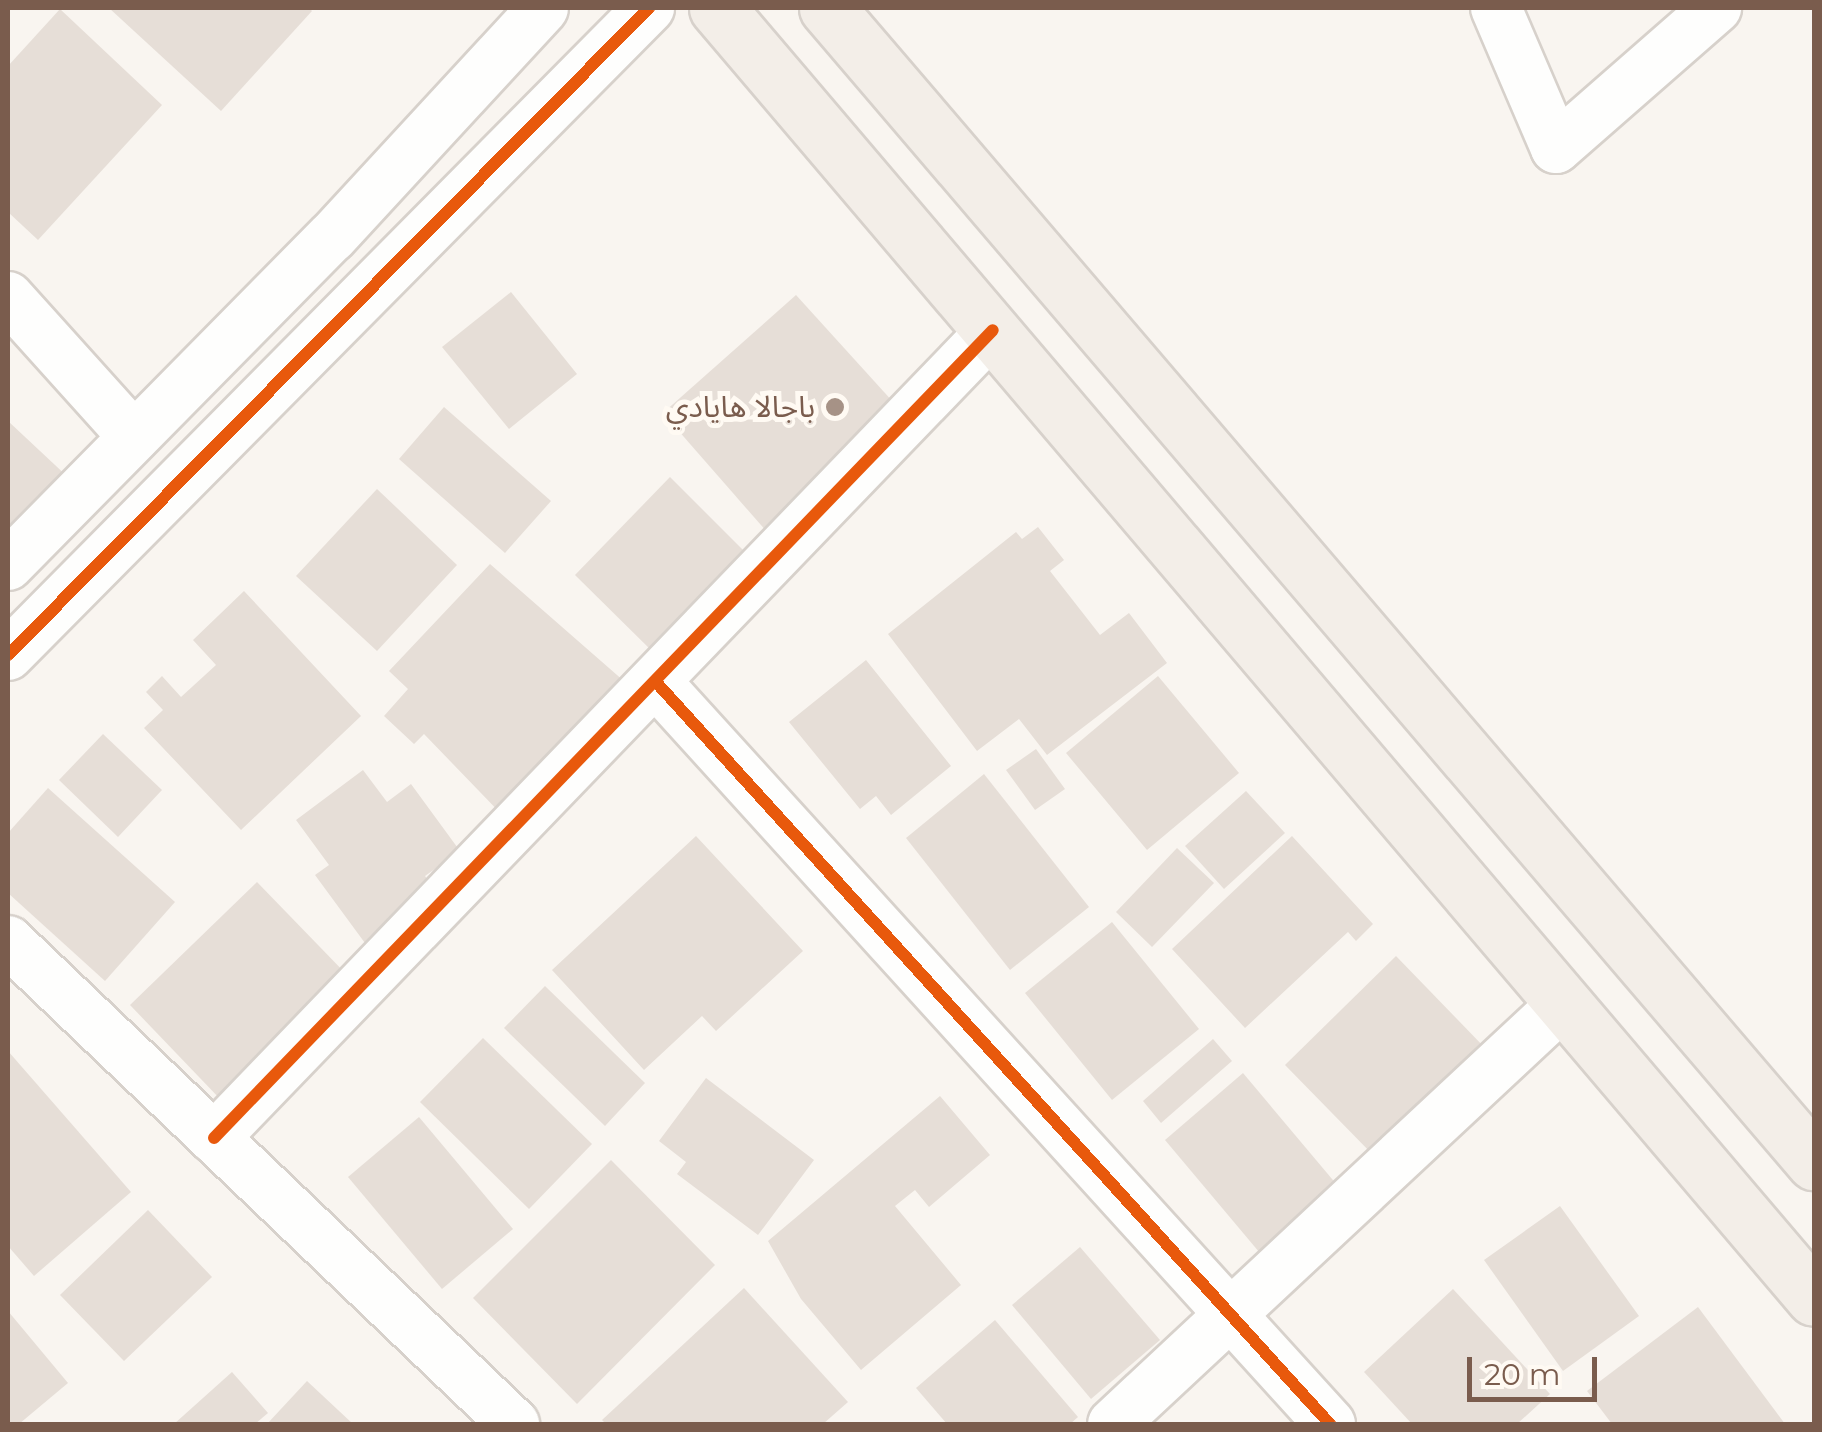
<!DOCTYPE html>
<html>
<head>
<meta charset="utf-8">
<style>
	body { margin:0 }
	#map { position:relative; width:1822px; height:1432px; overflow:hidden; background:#f9f5f0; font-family:Montserrat,"Noto Sans Arabic",sans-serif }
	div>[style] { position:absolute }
	.building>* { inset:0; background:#e6ded7 }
	.roads { filter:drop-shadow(2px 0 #d7d1cb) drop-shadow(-2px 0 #d7d1cb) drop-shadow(0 2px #d7d1cb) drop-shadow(0 -2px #d7d1cb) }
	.minor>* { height:50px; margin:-25px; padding:0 25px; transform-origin:25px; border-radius:25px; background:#fefefd }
	.primary>* { height:55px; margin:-27.5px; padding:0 27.5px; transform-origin:27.5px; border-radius:27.5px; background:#f3eee8 }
	.cycleway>* { height:12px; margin:-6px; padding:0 6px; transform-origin:6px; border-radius:6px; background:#e8590c }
	.dots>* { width:28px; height:28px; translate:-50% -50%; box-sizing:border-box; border:5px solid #fffaf3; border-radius:50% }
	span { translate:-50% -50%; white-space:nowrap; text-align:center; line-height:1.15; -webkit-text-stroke:10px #fffaf3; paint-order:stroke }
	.poi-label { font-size:30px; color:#7a5c4d }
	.right { translate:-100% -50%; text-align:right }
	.frame { position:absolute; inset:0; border:10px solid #7a5c4d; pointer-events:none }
	.scale { position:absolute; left:1467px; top:1357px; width:130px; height:45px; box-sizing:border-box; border:5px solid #7a5c4d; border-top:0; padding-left:12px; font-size:30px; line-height:35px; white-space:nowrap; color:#7a5c4d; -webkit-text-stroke:8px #fffaf3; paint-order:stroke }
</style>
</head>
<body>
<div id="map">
	<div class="building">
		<div style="clip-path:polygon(109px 8px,309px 8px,312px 11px,221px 111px)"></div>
		<div style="clip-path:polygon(60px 9px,162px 105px,38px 240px,8px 212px,8px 66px)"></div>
		<div style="clip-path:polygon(511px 292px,577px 374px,509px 429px,442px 347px)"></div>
		<div style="clip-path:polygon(796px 295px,904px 414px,774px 540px,663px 413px)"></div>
		<div style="clip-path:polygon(444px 407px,551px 501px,505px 553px,399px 459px)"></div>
		<div style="clip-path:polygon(8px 421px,71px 480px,8px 549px)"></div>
		<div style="clip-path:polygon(670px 477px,751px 558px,656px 655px,575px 575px)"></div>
		<div style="clip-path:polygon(377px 489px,457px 565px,377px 651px,296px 576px)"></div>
		<div style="clip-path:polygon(1038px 527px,1064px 560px,1050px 571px,1100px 635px,1129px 613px,1167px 663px,1047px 755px,1019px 719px,977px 751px,888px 634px,1016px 532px,1022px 539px)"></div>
		<div style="clip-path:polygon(490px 564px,633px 689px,507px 820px,424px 734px,414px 744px,384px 716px,408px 689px,389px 671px)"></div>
		<div style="clip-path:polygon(244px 591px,361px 716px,241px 830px,144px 728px,163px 710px,146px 692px,162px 676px,181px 697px,216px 665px,193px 640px)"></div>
		<div style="clip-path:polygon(866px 660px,951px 766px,891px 815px,876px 796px,860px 809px,789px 722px)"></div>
		<div style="clip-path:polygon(1158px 676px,1239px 773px,1147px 850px,1066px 753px)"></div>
		<div style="clip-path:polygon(103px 734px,162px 790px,118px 837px,59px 780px)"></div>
		<div style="clip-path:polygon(1036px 749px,1065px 789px,1035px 810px,1006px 770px)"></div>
		<div style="clip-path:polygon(363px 770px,387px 802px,411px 784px,460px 851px,425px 876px,440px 897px,373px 954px,315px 875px,329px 865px,296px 820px)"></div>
		<div style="clip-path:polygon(984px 774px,1089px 907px,1010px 970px,906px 838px)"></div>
		<div style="clip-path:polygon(48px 788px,175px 902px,105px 981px,8px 893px,8px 833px)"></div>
		<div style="clip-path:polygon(1246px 791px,1285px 833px,1224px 889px,1185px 846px)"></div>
		<div style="clip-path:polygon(696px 836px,803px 951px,716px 1031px,702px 1016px,644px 1070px,552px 970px)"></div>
		<div style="clip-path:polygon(1292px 836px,1373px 924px,1356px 941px,1348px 932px,1245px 1028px,1172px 949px)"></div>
		<div style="clip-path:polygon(1177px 848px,1214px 883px,1152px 947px,1116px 912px)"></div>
		<div style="clip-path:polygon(257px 882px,349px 977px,222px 1101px,130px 1005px)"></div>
		<div style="clip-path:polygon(1112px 922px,1199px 1029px,1112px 1100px,1025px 993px)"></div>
		<div style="clip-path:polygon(1396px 956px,1487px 1050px,1376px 1158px,1285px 1065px)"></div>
		<div style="clip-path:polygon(545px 986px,645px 1083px,605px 1126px,504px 1028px)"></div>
		<div style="clip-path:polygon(483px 1038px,592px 1144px,529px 1209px,420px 1102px)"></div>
		<div style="clip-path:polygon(1213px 1039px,1232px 1061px,1161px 1123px,1143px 1101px)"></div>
		<div style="clip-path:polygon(8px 1051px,131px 1192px,34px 1276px,8px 1246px)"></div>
		<div style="clip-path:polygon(1243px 1073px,1348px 1198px,1270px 1265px,1165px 1140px)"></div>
		<div style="clip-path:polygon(706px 1078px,814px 1160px,758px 1235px,677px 1174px,686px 1162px,659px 1141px)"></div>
		<div style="clip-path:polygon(940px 1096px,990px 1155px,929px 1207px,915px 1190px,895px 1206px,961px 1285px,861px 1370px,801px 1299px,768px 1241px)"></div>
		<div style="clip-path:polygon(419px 1117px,513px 1229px,442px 1289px,348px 1177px)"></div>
		<div style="clip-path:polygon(611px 1160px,715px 1265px,577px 1404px,473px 1298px)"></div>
		<div style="clip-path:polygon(1560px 1206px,1639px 1316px,1563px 1371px,1484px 1260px)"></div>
		<div style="clip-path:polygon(148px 1210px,212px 1277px,124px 1361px,60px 1295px)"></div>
		<div style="clip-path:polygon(1080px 1247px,1160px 1340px,1091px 1399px,1012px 1305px)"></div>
		<div style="clip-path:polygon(744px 1288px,848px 1402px,823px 1424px,606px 1424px,602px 1420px)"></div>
		<div style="clip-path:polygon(1453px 1289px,1550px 1394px,1517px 1424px,1412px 1424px,1364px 1372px)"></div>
		<div style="clip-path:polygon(1698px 1307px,1785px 1424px,1612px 1424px,1587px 1391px)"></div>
		<div style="clip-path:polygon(8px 1311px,68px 1383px,19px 1424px,8px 1424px)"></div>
		<div style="clip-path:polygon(995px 1320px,1078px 1417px,1070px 1424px,947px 1424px,916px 1388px)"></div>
		<div style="clip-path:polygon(232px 1372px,268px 1413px,255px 1424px,174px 1424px)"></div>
		<div style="clip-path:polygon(307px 1381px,353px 1424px,267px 1424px)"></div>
	</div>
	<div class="roads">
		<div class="minor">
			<div style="left:1496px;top:8px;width:152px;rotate:66.8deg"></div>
			<div style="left:1556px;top:148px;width:213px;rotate:-41.2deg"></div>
			<div style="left:8px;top:297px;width:188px;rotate:48deg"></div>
			<div style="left:8px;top:565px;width:461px;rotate:-45.4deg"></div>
			<div style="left:332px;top:237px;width:311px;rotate:-47.3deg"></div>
			<div style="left:8px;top:655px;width:911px;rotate:-45.27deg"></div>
			<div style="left:655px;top:681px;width:1004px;rotate:47.75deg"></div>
			<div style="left:8px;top:941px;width:700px;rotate:43.67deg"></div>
			<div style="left:214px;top:1138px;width:1122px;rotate:-46.05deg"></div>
			<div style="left:1113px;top:1424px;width:617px;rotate:-43.03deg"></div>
		</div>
		<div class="primary">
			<div style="left:717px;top:8px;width:1693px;rotate:49.62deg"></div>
			<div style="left:827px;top:8px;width:1519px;rotate:49.46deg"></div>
		</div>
	</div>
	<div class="cycleway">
		<div style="left:8px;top:655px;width:911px;rotate:-45.27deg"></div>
		<div style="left:655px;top:681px;width:1004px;rotate:47.75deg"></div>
		<div style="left:214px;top:1138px;width:1122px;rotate:-46.05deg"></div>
	</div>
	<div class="dots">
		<div style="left:835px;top:407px;background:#a69286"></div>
	</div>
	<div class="poi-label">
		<span class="right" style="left:815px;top:407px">باجالا هايادي</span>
	</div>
	<div class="frame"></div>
	<div class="scale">20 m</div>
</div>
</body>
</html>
